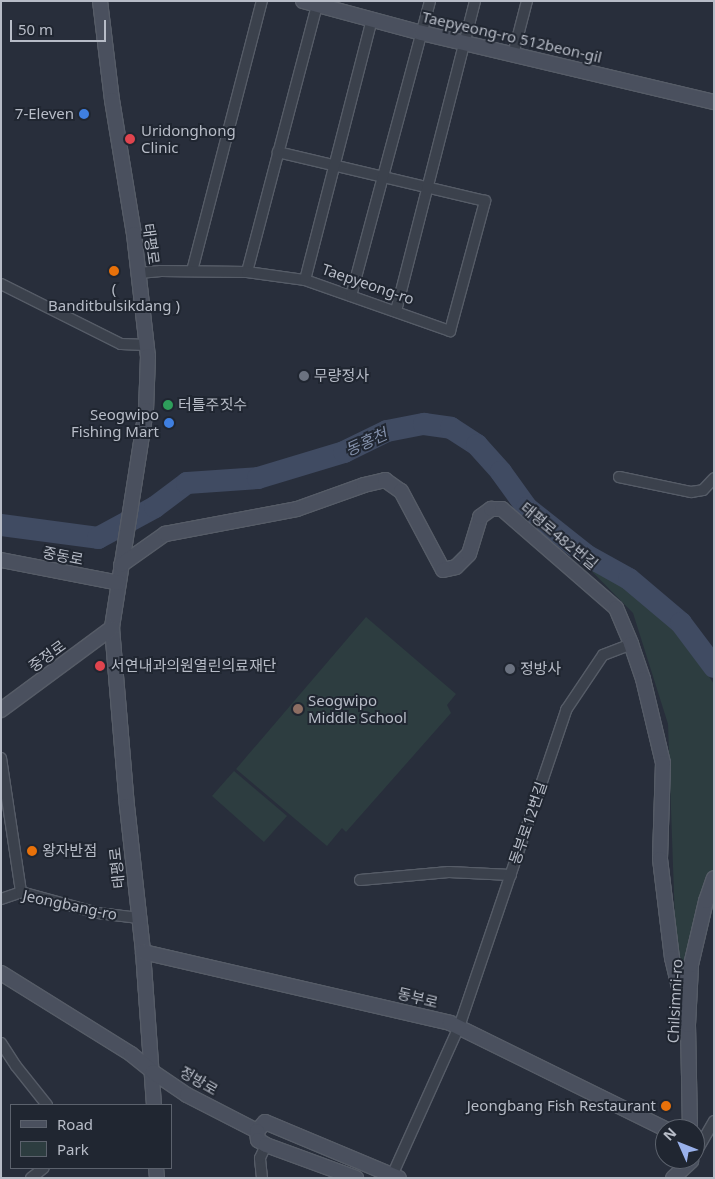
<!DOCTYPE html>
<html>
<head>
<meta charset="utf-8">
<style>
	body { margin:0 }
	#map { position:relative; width:715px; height:1179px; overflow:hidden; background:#282e3b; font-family:"Noto Sans","Noto Sans KR",sans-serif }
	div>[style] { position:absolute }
	.green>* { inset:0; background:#2d3d40 }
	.river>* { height:22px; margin:-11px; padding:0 11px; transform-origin:11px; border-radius:11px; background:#404b62 }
	.roads { filter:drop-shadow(1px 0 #565c67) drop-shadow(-1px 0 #565c67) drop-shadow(0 1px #565c67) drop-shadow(0 -1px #565c67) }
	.street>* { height:10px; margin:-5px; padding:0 5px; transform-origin:5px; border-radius:5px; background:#3b414c }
	.secondary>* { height:14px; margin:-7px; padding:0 7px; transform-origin:7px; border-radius:7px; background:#4a505e }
	.dots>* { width:14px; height:14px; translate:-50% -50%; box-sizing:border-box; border:2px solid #202631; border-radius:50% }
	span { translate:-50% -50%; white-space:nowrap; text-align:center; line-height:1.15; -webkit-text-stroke:4px #202631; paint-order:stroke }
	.street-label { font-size:15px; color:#b7bcc7 }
	.poi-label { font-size:15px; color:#b7bcc7 }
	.right { translate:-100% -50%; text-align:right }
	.left { translate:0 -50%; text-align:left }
	.water-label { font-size:16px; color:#8390aa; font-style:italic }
	.frame { position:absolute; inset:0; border:2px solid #b7bcc7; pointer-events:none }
	.legend { position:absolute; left:10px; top:1104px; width:162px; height:65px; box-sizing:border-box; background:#202631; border:1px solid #5c626d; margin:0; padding:6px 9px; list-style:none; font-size:15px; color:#b7bcc7 }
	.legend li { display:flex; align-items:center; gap:10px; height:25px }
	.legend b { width:25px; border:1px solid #5c626d }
	.north { position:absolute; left:655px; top:1119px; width:50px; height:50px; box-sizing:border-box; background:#202631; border:1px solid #5c626d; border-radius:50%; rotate:314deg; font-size:14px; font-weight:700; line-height:20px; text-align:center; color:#b7bcc7 }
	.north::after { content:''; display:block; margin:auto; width:18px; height:22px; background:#99b1eb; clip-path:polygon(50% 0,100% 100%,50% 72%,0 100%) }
	.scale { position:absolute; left:10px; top:20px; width:96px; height:22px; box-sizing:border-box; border:2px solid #b7bcc7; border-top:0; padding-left:6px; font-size:15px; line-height:18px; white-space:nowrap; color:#b7bcc7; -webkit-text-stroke:4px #202631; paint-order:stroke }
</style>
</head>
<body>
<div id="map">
	<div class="green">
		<div style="clip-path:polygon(538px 517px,673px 622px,714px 684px,714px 880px,677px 979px,668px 724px,633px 613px)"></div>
		<div style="clip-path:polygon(366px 617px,456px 694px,447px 705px,451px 713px,346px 832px,342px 828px,327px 846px,236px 769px)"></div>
		<div style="clip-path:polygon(234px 771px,287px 816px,264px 842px,212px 796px)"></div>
	</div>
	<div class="river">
		<div style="left:1px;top:525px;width:98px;rotate:7.6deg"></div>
		<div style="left:98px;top:538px;width:65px;rotate:-28.5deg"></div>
		<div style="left:155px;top:507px;width:40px;rotate:-37deg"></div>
		<div style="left:187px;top:483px;width:71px;rotate:-4deg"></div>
		<div style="left:258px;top:478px;width:90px;rotate:-16.8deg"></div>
		<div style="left:344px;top:452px;width:48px;rotate:-26deg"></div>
		<div style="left:387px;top:431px;width:38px;rotate:-11deg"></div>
		<div style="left:424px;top:424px;width:27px;rotate:8deg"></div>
		<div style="left:451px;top:428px;width:31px;rotate:33deg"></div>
		<div style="left:477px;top:445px;width:36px;rotate:48deg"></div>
		<div style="left:501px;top:472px;width:44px;rotate:54.2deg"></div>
		<div style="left:527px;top:508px;width:75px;rotate:38.5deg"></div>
		<div style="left:586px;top:555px;width:49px;rotate:29.2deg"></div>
		<div style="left:629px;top:579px;width:68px;rotate:40.2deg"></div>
		<div style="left:681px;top:623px;width:55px;rotate:53.1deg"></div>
	</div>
	<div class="roads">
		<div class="street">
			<div style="left:513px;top:55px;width:56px;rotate:-75.5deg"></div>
			<div style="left:192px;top:271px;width:279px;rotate:-75.5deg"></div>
			<div style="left:247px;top:272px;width:280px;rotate:-75.3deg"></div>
			<div style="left:139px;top:273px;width:22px;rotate:-5deg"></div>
			<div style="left:161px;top:271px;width:86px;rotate:0.7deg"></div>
			<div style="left:247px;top:272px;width:59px;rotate:7.9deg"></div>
			<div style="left:305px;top:280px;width:154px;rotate:19.4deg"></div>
			<div style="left:450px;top:331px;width:135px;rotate:-74.9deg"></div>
			<div style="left:485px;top:201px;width:213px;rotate:-166.7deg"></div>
			<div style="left:305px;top:280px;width:269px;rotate:-75.6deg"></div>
			<div style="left:1px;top:284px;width:134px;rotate:26.6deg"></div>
			<div style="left:121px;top:344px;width:26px;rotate:2deg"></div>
			<div style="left:351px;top:296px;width:305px;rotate:-75deg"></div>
			<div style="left:396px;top:311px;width:320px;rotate:-75.7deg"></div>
			<div style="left:619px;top:477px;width:74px;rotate:11.8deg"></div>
			<div style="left:691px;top:492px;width:12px;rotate:-9deg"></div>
			<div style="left:703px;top:490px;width:16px;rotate:-47deg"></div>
			<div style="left:1px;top:758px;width:135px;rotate:81.5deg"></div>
			<div style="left:360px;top:880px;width:89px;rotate:-5.1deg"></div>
			<div style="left:449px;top:872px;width:62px;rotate:2.8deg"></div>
			<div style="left:1px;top:899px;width:21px;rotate:-19deg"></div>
			<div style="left:21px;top:892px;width:80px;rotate:15.3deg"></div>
			<div style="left:98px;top:913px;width:41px;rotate:7deg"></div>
			<div style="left:1px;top:1043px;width:27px;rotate:57deg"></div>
			<div style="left:16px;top:1066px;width:50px;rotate:51.5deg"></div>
			<div style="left:695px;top:1154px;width:38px;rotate:-60deg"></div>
			<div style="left:31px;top:1178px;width:16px;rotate:-38deg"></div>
			<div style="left:262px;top:1178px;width:20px;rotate:-96deg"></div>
			<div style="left:260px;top:1158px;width:14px;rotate:-65deg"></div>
			<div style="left:391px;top:1178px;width:166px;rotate:-65.8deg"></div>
			<div style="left:459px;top:1027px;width:335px;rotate:-71.3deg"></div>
			<div style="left:566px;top:710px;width:66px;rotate:-56.1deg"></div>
			<div style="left:603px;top:655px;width:30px;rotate:-21deg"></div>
		</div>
		<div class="secondary">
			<div style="left:100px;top:1px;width:100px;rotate:83.1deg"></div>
			<div style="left:112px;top:100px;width:136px;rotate:80.7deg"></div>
			<div style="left:134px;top:234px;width:123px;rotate:83.5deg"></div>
			<div style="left:148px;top:356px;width:54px;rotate:92.1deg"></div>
			<div style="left:146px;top:410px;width:221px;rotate:98.9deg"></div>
			<div style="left:112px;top:628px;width:179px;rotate:85.2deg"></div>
			<div style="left:127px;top:806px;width:147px;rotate:83.7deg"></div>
			<div style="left:143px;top:952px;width:153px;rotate:85.9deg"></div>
			<div style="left:303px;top:1px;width:123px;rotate:15.1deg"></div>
			<div style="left:422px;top:33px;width:300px;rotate:13.3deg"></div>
			<div style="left:1px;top:560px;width:120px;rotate:11deg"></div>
			<div style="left:121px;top:565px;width:54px;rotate:-35.2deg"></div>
			<div style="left:165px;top:534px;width:134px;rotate:-10.7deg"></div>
			<div style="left:297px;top:509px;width:71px;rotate:-19.7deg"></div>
			<div style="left:364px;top:485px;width:22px;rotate:-13deg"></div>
			<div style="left:385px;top:480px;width:19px;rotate:35deg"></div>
			<div style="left:401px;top:491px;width:89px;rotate:62deg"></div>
			<div style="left:443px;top:570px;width:13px;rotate:-13deg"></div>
			<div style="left:456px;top:567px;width:18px;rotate:-45deg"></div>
			<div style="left:469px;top:554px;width:39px;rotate:-73deg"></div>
			<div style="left:480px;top:517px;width:14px;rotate:-36deg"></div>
			<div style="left:491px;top:509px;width:11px"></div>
			<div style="left:502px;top:509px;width:151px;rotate:41deg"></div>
			<div style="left:616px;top:608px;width:39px;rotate:67deg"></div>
			<div style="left:631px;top:644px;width:37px;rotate:71deg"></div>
			<div style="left:643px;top:679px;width:86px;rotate:76.6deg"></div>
			<div style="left:663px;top:763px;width:96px;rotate:91.8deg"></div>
			<div style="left:660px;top:859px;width:100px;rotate:83.1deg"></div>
			<div style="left:672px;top:958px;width:69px;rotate:76.6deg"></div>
			<div style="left:1px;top:710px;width:138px;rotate:-36.5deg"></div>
			<div style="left:143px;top:952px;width:315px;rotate:13deg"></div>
			<div style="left:450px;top:1023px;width:240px;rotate:26.2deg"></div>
			<div style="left:1px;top:973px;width:153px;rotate:31.9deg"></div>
			<div style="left:131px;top:1054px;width:28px;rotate:39deg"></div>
			<div style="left:153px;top:1072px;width:41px;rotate:34.1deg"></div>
			<div style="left:187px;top:1095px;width:79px;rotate:27.2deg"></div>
			<div style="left:690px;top:1129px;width:104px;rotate:-91.1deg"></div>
			<div style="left:688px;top:1025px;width:60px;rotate:-87.1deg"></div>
			<div style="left:691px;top:965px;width:66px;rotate:-76.8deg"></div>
			<div style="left:706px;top:901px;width:24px;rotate:-71deg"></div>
			<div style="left:257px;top:1131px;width:12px;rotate:-48deg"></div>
			<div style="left:265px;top:1122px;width:145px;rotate:22.7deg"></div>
			<div style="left:257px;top:1131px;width:9px;rotate:84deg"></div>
			<div style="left:258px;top:1140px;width:9px;rotate:32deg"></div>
			<div style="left:266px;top:1145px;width:96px;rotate:20.1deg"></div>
			<div style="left:156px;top:1168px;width:10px;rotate:84deg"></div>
			<div style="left:673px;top:1178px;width:25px;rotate:-43deg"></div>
		</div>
	</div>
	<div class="dots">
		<div style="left:84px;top:114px;background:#3f7fe0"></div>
		<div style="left:130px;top:139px;background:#e0444e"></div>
		<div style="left:114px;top:271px;background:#e8710a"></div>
		<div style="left:304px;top:376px;background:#6b7280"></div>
		<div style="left:168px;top:405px;background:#2e9e5b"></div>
		<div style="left:169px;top:423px;background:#3f7fe0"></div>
		<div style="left:100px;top:666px;background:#e0444e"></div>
		<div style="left:510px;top:669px;background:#6b7280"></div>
		<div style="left:298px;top:709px;background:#8d6e63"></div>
		<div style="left:32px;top:851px;background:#e8710a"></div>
		<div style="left:666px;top:1106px;background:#e8710a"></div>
	</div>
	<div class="street-label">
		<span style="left:512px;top:37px;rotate:13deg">Taepyeong-ro 512beon-gil</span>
		<span style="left:151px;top:244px;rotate:82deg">태평로</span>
		<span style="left:368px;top:284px;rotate:19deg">Taepyeong-ro</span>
		<span style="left:559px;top:536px;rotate:40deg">태평로482번길</span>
		<span style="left:63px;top:556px;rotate:11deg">중동로</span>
		<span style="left:47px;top:656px;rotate:-36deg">중정로</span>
		<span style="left:528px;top:823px;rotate:-71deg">동부로12번길</span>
		<span style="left:117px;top:868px;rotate:-96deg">태평로</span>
		<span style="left:70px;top:905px;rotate:12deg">Jeongbang-ro</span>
		<span style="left:418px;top:998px;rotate:14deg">동부로</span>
		<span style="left:675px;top:1001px;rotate:-87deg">Chilsimni-ro</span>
		<span style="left:199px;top:1081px;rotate:30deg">정방로</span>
	</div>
	<div class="poi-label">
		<span class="right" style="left:74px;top:114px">7-Eleven</span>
		<span class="left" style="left:141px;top:139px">Uridonghong<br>Clinic</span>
		<span style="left:114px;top:297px">(<br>Banditbulsikdang )</span>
		<span class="left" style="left:314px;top:376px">무량정사</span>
		<span class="left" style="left:178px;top:405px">터틀주짓수</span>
		<span class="right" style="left:159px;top:423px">Seogwipo<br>Fishing Mart</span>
		<span class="left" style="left:111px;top:666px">서연내과의원열린의료재단</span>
		<span class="left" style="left:520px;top:669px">정방사</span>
		<span class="left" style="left:308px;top:709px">Seogwipo<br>Middle School</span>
		<span class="left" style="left:42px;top:851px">왕자반점</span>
		<span class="right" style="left:656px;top:1106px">Jeongbang Fish Restaurant</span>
	</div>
	<div class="water-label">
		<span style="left:366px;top:442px;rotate:-24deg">동홍천</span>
	</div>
	<div class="frame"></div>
	<ul class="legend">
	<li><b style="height:6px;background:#4a505e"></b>Road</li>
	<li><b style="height:14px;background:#2d3d40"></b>Park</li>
	</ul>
	<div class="north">N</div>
	<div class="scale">50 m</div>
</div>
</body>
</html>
